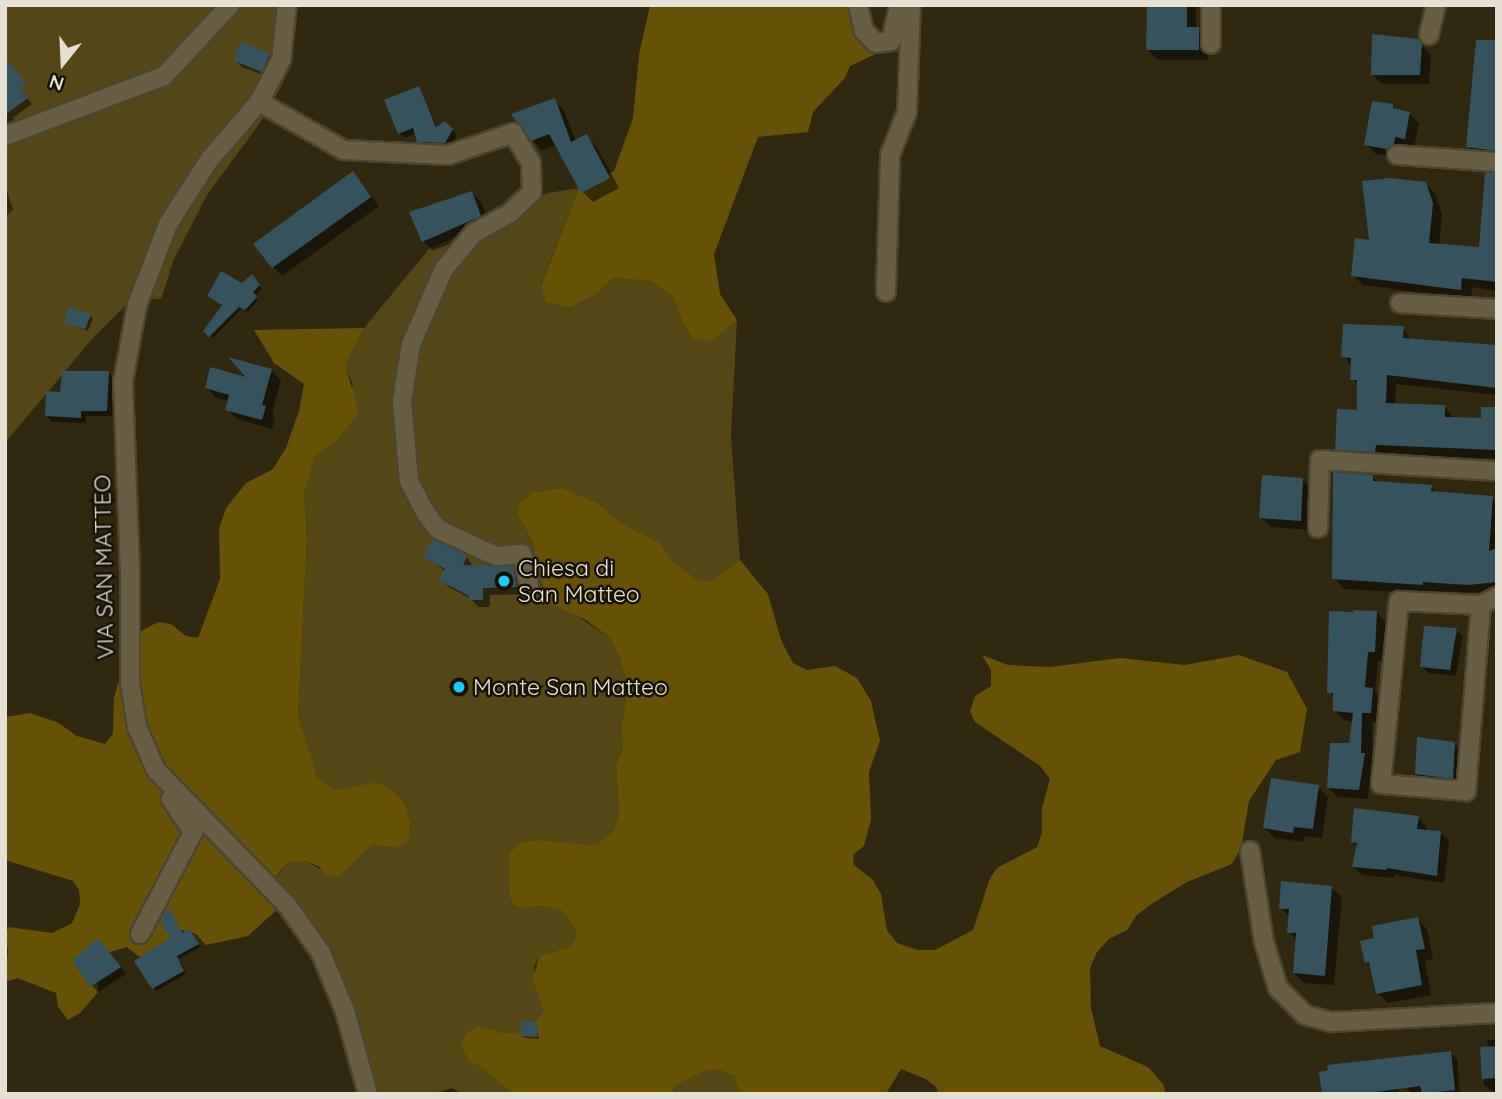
<!DOCTYPE html>
<html>
<head>
<meta charset="utf-8">
<style>
	body { margin:0 }
	#map { position:relative; width:1502px; height:1099px; overflow:hidden; background:#30280f; font-family:Quicksand,sans-serif }
	div>[style] { position:absolute }
	.green>* { inset:0; background:#554616 }
	.forest>* { inset:0; background:#675105 }
	.shadow>* { inset:0; background:#0007 }
	.building>* { inset:0; background:#34535f }
	.roads { filter:drop-shadow(2px 0 #4d452e) drop-shadow(-2px 0 #4d452e) drop-shadow(0 2px #4d452e) drop-shadow(0 -2px #4d452e) }
	.minor>* { height:18px; margin:-9px; padding:0 9px; transform-origin:9px; border-radius:9px; background:#675e44 }
	.dots>* { width:19px; height:19px; translate:-50% -50%; box-sizing:border-box; border:4px solid #151107; border-radius:50% }
	span { translate:-50% -50%; white-space:nowrap; text-align:center; line-height:1.15; -webkit-text-stroke:5px #151107; paint-order:stroke }
	.street-label { font-size:23px; color:#e5e0d1 }
	.poi-label { font-size:23px; color:#e5e0d1 }
	.left { translate:0 -50%; text-align:left }
	.frame { position:absolute; inset:0; border:7px solid #e5e0d1; pointer-events:none }
	.north { position:absolute; left:28px; top:28px; width:70px; height:70px; -webkit-text-stroke:5px #151107; paint-order:stroke; rotate:198deg; font-size:19px; font-weight:700; line-height:28px; text-align:center; color:#e5e0d1 }
	.north::after { content:''; display:block; margin:auto; width:24px; height:32px; background:#e5e0d1; clip-path:polygon(50% 0,100% 100%,50% 72%,0 100%) }
</style>
</head>
<body>
<div id="map">
	<div class="green">
		<div style="clip-path:polygon(5px 5px,296px 5px,292px 40px,282px 85px,262px 120px,207px 195px,174px 259px,161px 299px,131px 300px,92px 339px,5px 443px,5px 217px,13px 210px,5px 185px)"></div>
		<div style="clip-path:polygon(579px 188px,541px 285px,547px 302px,596px 294px,613px 278px,651px 281px,674px 298px,682px 321px,713px 341px,737px 320px,731px 436px,740px 560px,709px 583px,698px 580px,675px 563px,659px 542px,621px 523px,598px 503px,562px 488px,534px 492px,518px 515px,532px 541px,543px 588px,571px 612px,610px 638px,619px 656px,628px 687px,621px 728px,623px 748px,616px 765px,619px 815px,613px 832px,596px 845px,540px 840px,521px 842px,522px 908px,546px 906px,562px 911px,574px 926px,576px 936px,572px 946px,539px 956px,534px 967px,544px 1011px,533px 1025px,516px 1033px,502px 1033px,478px 1025px,469px 1062px,481px 1067px,513px 1094px,368px 1094px,329px 979px,274px 880px,289px 861px,305px 861px,338px 878px,372px 844px,394px 848px,410px 822px,404px 802px,389px 787px,375px 782px,335px 792px,317px 777px,308px 753px,298px 716px,307px 539px,304px 492px,310px 464px,315px 456px,337px 440px,353px 384px,344px 365px,364px 328px,429px 249px,548px 193px)"></div>
		<div style="clip-path:polygon(719px 1070px,734px 1076px,740px 1094px,672px 1094px,676px 1085px,705px 1071px)"></div>
	</div>
	<div class="forest">
		<div style="clip-path:polygon(650px 5px,855px 5px,870px 47px,878px 53px,850px 66px,845px 78px,813px 112px,808px 132px,758px 137px,714px 254px,720px 294px,737px 320px,713px 341px,693px 339px,682px 321px,674px 298px,651px 281px,613px 278px,596px 294px,570px 307px,546px 302px,541px 286px,579px 188px,614px 171px,633px 118px,639px 55px)"></div>
		<div style="clip-path:polygon(364px 328px,345px 365px,359px 412px,337px 440px,315px 456px,304px 492px,307px 539px,298px 716px,317px 777px,335px 791px,375px 782px,389px 787px,404px 802px,410px 822px,409px 841px,394px 848px,372px 844px,338px 878px,324px 874px,320px 867px,305px 861px,289px 861px,273px 880px,280px 907px,248px 936px,206px 945px,196px 934px,183px 930px,152px 959px,138px 956px,127px 947px,100px 955px,98px 992px,80px 1013px,68px 1020px,58px 1007px,56px 993px,17px 978px,5px 982px,8px 951px,5px 933px,9px 927px,52px 933px,72px 923px,80px 904px,79px 890px,73px 881px,5px 860px,5px 717px,30px 713px,57px 722px,77px 736px,105px 744px,113px 734px,114px 698px,126px 653px,141px 631px,158px 622px,171px 624px,186px 636px,198px 638px,220px 579px,219px 528px,226px 508px,246px 483px,273px 469px,286px 448px,299px 411px,304px 384px,274px 363px,254px 330px)"></div>
		<div style="clip-path:polygon(562px 488px,598px 503px,621px 523px,659px 542px,675px 563px,698px 580px,710px 582px,740px 560px,768px 594px,781px 640px,793px 663px,807px 670px,835px 666px,857px 678px,871px 701px,880px 741px,869px 772px,871px 819px,864px 846px,853px 855px,854px 865px,873px 880px,881px 894px,887px 930px,897px 943px,917px 950px,935px 950px,973px 930px,990px 878px,997px 868px,1037px 847px,1042px 833px,1042px 808px,1050px 779px,1040px 766px,975px 722px,970px 711px,975px 696px,991px 686px,991px 670px,982px 655px,1008px 665px,1050px 667px,1120px 658px,1185px 665px,1239px 655px,1287px 672px,1307px 709px,1300px 752px,1276px 760px,1249px 801px,1241px 848px,1232px 864px,1187px 882px,1153px 903px,1137px 915px,1127px 930px,1109px 939px,1097px 952px,1090px 968px,1091px 1008px,1100px 1046px,1148px 1067px,1163px 1084px,1166px 1094px,938px 1094px,936px 1087px,926px 1079px,901px 1069px,886px 1094px,740px 1094px,734px 1076px,719px 1070px,705px 1071px,676px 1085px,672px 1094px,513px 1094px,481px 1067px,469px 1062px,461px 1045px,466px 1034px,478px 1025px,502px 1033px,516px 1033px,533px 1025px,544px 1011px,533px 981px,539px 956px,572px 946px,576px 936px,574px 926px,562px 911px,546px 906px,522px 908px,515px 906px,510px 897px,509px 854px,521px 842px,540px 840px,596px 845px,613px 832px,619px 815px,616px 765px,623px 748px,621px 728px,628px 687px,619px 656px,610px 638px,586px 620px,551px 604px,543px 588px,532px 541px,518px 515px,519px 504px,534px 492px)"></div>
	</div>
	<div class="shadow">
		<div style="clip-path:polygon(1149px 5px,1196px 5px,1196px 29px,1208px 39px,1208px 60px,1158px 60px,1148px 50px)"></div>
		<div style="clip-path:polygon(1418px 41px,1431px 55px,1429px 84px,1382px 84px,1372px 74px)"></div>
		<div style="clip-path:polygon(1497px 43px,1497px 157px,1476px 155px,1468px 147px)"></div>
		<div style="clip-path:polygon(269px 55px,275px 61px,269px 77px,242px 67px,236px 61px)"></div>
		<div style="clip-path:polygon(19px 88px,32px 104px,13px 118px,19px 126px,5px 132px,5px 90px)"></div>
		<div style="clip-path:polygon(419px 88px,438px 128px,445px 123px,457px 135px,450px 148px,424px 147px,416px 133px,405px 138px,399px 133px)"></div>
		<div style="clip-path:polygon(554px 100px,564px 110px,576px 142px,586px 136px,596px 146px,619px 188px,593px 202px,583px 192px,557px 144px,542px 150px,532px 140px)"></div>
		<div style="clip-path:polygon(1392px 106px,1398px 111px,1409px 113px,1419px 123px,1414px 148px,1405px 146px,1403px 154px,1398px 158px,1376px 154px,1366px 144px)"></div>
		<div style="clip-path:polygon(353px 174px,379px 206px,282px 276px,273px 267px)"></div>
		<div style="clip-path:polygon(1425px 183px,1435px 194px,1442px 214px,1439px 246px,1481px 249px,1497px 192px,1497px 291px,1472px 287px,1471px 299px,1363px 285px,1353px 275px,1371px 242px)"></div>
		<div style="clip-path:polygon(472px 193px,482px 203px,489px 227px,433px 251px,423px 241px)"></div>
		<div style="clip-path:polygon(254px 279px,262px 289px,254px 296px,258px 300px,248px 312px,242px 308px,213px 338px,205px 331px,223px 305px,209px 296px)"></div>
		<div style="clip-path:polygon(90px 316px,93px 318px,88px 331px,66px 322px)"></div>
		<div style="clip-path:polygon(1403px 328px,1412px 341px,1497px 347px,1497px 395px,1396px 384px,1395px 405px,1445px 407px,1454px 419px,1482px 420px,1497px 409px,1497px 459px,1385px 454px,1384px 461px,1346px 458px,1336px 449px,1358px 412px,1359px 386px,1352px 379px,1352px 366px,1343px 356px)"></div>
		<div style="clip-path:polygon(271px 370px,281px 380px,272px 414px,275px 417px,272px 429px,237px 419px,227px 409px,229px 401px,216px 398px,207px 388px,251px 380px)"></div>
		<div style="clip-path:polygon(109px 373px,114px 379px,112px 416px,86px 416px,86px 423px,52px 422px,47px 416px,62px 394px)"></div>
		<div style="clip-path:polygon(1372px 476px,1379px 483px,1431px 487px,1437px 493px,1492px 498px,1497px 503px,1497px 593px,1433px 591px,1432px 594px,1344px 589px,1334px 578px)"></div>
		<div style="clip-path:polygon(1303px 480px,1312px 490px,1310px 530px,1271px 527px,1261px 517px)"></div>
		<div style="clip-path:polygon(425px 556px,467px 557px,473px 567px,512px 568px,520px 576px,524px 594px,490px 595px,490px 607px,478px 607px,471px 599px,449px 587px,441px 579px,445px 571px)"></div>
		<div style="clip-path:polygon(1376px 612px,1386px 622px,1384px 661px,1378px 661px,1375px 692px,1382px 699px,1381px 722px,1372px 722px,1373px 780px,1370px 779px,1368px 799px,1338px 797px,1328px 787px,1351px 744px,1353px 721px,1344px 720px,1334px 710px,1335px 698px,1329px 692px)"></div>
		<div style="clip-path:polygon(1456px 630px,1463px 636px,1456px 676px,1429px 673px,1422px 667px)"></div>
		<div style="clip-path:polygon(1454px 744px,1464px 754px,1462px 788px,1426px 784px,1416px 774px)"></div>
		<div style="clip-path:polygon(1318px 787px,1328px 797px,1322px 838px,1304px 836px,1303px 842px,1275px 838px,1265px 828px)"></div>
		<div style="clip-path:polygon(1418px 818px,1426px 826px,1426px 831px,1441px 833px,1449px 841px,1444px 883px,1394px 875px,1394px 878px,1362px 875px,1354px 867px,1358px 847px,1352px 842px)"></div>
		<div style="clip-path:polygon(1332px 888px,1342px 898px,1334px 985px,1304px 983px,1294px 973px,1297px 940px,1289px 932px,1290px 917px,1281px 908px)"></div>
		<div style="clip-path:polygon(170px 911px,183px 935px,192px 934px,200px 947px,179px 959px,186px 974px,156px 991px,154px 988px,172px 938px)"></div>
		<div style="clip-path:polygon(1417px 919px,1427px 929px,1433px 959px,1425px 960px,1431px 995px,1388px 1003px,1378px 993px,1373px 969px,1366px 962px,1377px 939px)"></div>
		<div style="clip-path:polygon(104px 947px,126px 974px,98px 992px,92px 986px)"></div>
		<div style="clip-path:polygon(536px 1024px,539px 1039px,525px 1038px,522px 1035px)"></div>
		<div style="clip-path:polygon(1487px 1040px,1497px 1040px,1497px 1094px,1484px 1085px,1482px 1048px,1488px 1048px)"></div>
		<div style="clip-path:polygon(1450px 1053px,1457px 1059px,1460px 1094px,1413px 1094px,1406px 1087px)"></div>
		<div style="clip-path:polygon(1396px 1068px,1399px 1094px,1323px 1094px)"></div>
		<div style="clip-path:polygon(452px 1088px,462px 1094px,433px 1094px)"></div>
	</div>
	<div class="building">
		<div style="clip-path:polygon(1147px 5px,1187px 5px,1187px 27px,1199px 27px,1199px 50px,1146px 50px)"></div>
		<div style="clip-path:polygon(1372px 34px,1419px 39px,1422px 44px,1420px 75px,1371px 75px)"></div>
		<div style="clip-path:polygon(1476px 40px,1497px 40px,1497px 151px,1466px 147px)"></div>
		<div style="clip-path:polygon(240px 42px,270px 53px,262px 72px,234px 61px)"></div>
		<div style="clip-path:polygon(5px 57px,26px 84px,20px 88px,28px 98px,5px 115px)"></div>
		<div style="clip-path:polygon(419px 86px,436px 127px,445px 121px,453px 129px,445px 143px,417px 142px,413px 128px,398px 134px,384px 100px)"></div>
		<div style="clip-path:polygon(555px 98px,571px 142px,587px 134px,610px 178px,581px 193px,549px 134px,531px 141px,511px 114px)"></div>
		<div style="clip-path:polygon(1372px 101px,1393px 104px,1393px 108px,1410px 112px,1405px 139px,1395px 137px,1394px 144px,1387px 149px,1364px 145px)"></div>
		<div style="clip-path:polygon(353px 171px,371px 197px,272px 268px,253px 244px)"></div>
		<div style="clip-path:polygon(1485px 173px,1497px 173px,1497px 282px,1462px 278px,1461px 290px,1351px 276px,1355px 238px,1369px 240px,1362px 181px,1390px 178px,1426px 182px,1433px 203px,1429px 243px,1479px 247px)"></div>
		<div style="clip-path:polygon(472px 191px,481px 216px,422px 242px,409px 212px)"></div>
		<div style="clip-path:polygon(221px 271px,242px 283px,252px 274px,260px 285px,253px 292px,257px 297px,245px 310px,239px 307px,209px 337px,203px 331px,222px 305px,207px 296px)"></div>
		<div style="clip-path:polygon(68px 307px,91px 314px,85px 329px,64px 323px)"></div>
		<div style="clip-path:polygon(1343px 324px,1404px 326px,1403px 338px,1497px 345px,1497px 388px,1387px 375px,1386px 403px,1445px 405px,1445px 417px,1481px 418px,1481px 407px,1497px 407px,1497px 450px,1376px 445px,1375px 452px,1335px 450px,1337px 409px,1357px 410px,1357px 380px,1350px 380px,1351px 358px,1341px 357px)"></div>
		<div style="clip-path:polygon(228px 357px,272px 369px,262px 405px,266px 406px,262px 420px,225px 410px,229px 395px,205px 388px,210px 367px,246px 377px)"></div>
		<div style="clip-path:polygon(62px 371px,109px 371px,107px 411px,81px 411px,81px 418px,45px 416px,46px 391px,60px 392px)"></div>
		<div style="clip-path:polygon(1333px 472px,1373px 475px,1373px 481px,1432px 485px,1431px 491px,1493px 496px,1489px 551px,1497px 548px,1497px 582px,1468px 585px,1423px 582px,1423px 585px,1332px 579px)"></div>
		<div style="clip-path:polygon(1262px 475px,1303px 478px,1301px 521px,1259px 518px)"></div>
		<div style="clip-path:polygon(433px 539px,468px 555px,463px 565px,513px 566px,517px 587px,483px 588px,483px 600px,469px 600px,469px 596px,439px 580px,445px 569px,423px 557px)"></div>
		<div style="clip-path:polygon(1353px 610px,1377px 611px,1375px 652px,1368px 652px,1365px 687px,1373px 688px,1371px 713px,1362px 713px,1361px 753px,1365px 753px,1359px 790px,1327px 788px,1330px 743px,1349px 743px,1353px 713px,1333px 711px,1333px 693px,1327px 693px,1329px 611px,1354px 612px)"></div>
		<div style="clip-path:polygon(1424px 626px,1457px 628px,1450px 670px,1420px 667px)"></div>
		<div style="clip-path:polygon(1417px 737px,1455px 742px,1453px 779px,1415px 774px)"></div>
		<div style="clip-path:polygon(1271px 778px,1319px 785px,1313px 829px,1294px 827px,1293px 833px,1263px 828px)"></div>
		<div style="clip-path:polygon(1354px 808px,1419px 816px,1417px 829px,1441px 831px,1437px 876px,1387px 868px,1387px 870px,1352px 867px,1357px 843px,1351px 842px)"></div>
		<div style="clip-path:polygon(1281px 881px,1332px 886px,1325px 976px,1293px 973px,1296px 933px,1287px 933px,1289px 909px,1279px 909px)"></div>
		<div style="clip-path:polygon(169px 908px,182px 933px,189px 929px,199px 944px,177px 956px,184px 971px,152px 989px,134px 961px,170px 938px,160px 920px)"></div>
		<div style="clip-path:polygon(1418px 917px,1425px 949px,1416px 950px,1422px 985px,1376px 994px,1369px 962px,1365px 963px,1360px 941px,1374px 938px,1372px 926px)"></div>
		<div style="clip-path:polygon(98px 938px,121px 967px,90px 987px,72px 960px)"></div>
		<div style="clip-path:polygon(521px 1021px,537px 1022px,537px 1037px,521px 1036px)"></div>
		<div style="clip-path:polygon(1497px 1046px,1497px 1078px,1482px 1079px,1480px 1047px)"></div>
		<div style="clip-path:polygon(1451px 1051px,1455px 1090px,1422px 1094px,1420px 1086px,1361px 1094px,1322px 1094px,1319px 1072px,1328px 1070px,1327px 1065px)"></div>
	</div>
	<div class="roads">
		<div class="minor">
			<div style="left:287px;top:5px;width:55px;rotate:96.2deg"></div>
			<div style="left:281px;top:60px;width:47px;rotate:117.6deg"></div>
			<div style="left:259px;top:102px;width:77px;rotate:130.8deg"></div>
			<div style="left:209px;top:160px;width:76px;rotate:122.6deg"></div>
			<div style="left:168px;top:224px;width:87px;rotate:110.9deg"></div>
			<div style="left:137px;top:305px;width:78px;rotate:100.3deg"></div>
			<div style="left:123px;top:382px;width:189px;rotate:87.9deg"></div>
			<div style="left:130px;top:571px;width:111px;rotate:90deg"></div>
			<div style="left:130px;top:682px;width:46px;rotate:81.2deg"></div>
			<div style="left:137px;top:727px;width:47px;rotate:66.2deg"></div>
			<div style="left:156px;top:770px;width:188px;rotate:45.9deg"></div>
			<div style="left:287px;top:905px;width:59px;rotate:54.7deg"></div>
			<div style="left:321px;top:953px;width:63px;rotate:67.5deg"></div>
			<div style="left:345px;top:1011px;width:86px;rotate:74.5deg"></div>
			<div style="left:858px;top:5px;width:27px;rotate:77deg"></div>
			<div style="left:864px;top:31px;width:16px;rotate:47deg"></div>
			<div style="left:875px;top:43px;width:16px;rotate:-7deg"></div>
			<div style="left:891px;top:41px;width:37px;rotate:-77deg"></div>
			<div style="left:1211px;top:5px;width:39px;rotate:90deg"></div>
			<div style="left:1429px;top:35px;width:31px;rotate:-77deg"></div>
			<div style="left:259px;top:102px;width:98px;rotate:29.5deg"></div>
			<div style="left:344px;top:150px;width:104px;rotate:2.8deg"></div>
			<div style="left:448px;top:155px;width:69px;rotate:-18.7deg"></div>
			<div style="left:513px;top:133px;width:35px;rotate:59deg"></div>
			<div style="left:531px;top:163px;width:29px;rotate:88deg"></div>
			<div style="left:532px;top:192px;width:30px;rotate:136deg"></div>
			<div style="left:510px;top:213px;width:41px;rotate:150.9deg"></div>
			<div style="left:474px;top:233px;width:47px;rotate:129.8deg"></div>
			<div style="left:444px;top:269px;width:82px;rotate:113.7deg"></div>
			<div style="left:411px;top:344px;width:58px;rotate:99deg"></div>
			<div style="left:402px;top:401px;width:80px;rotate:85deg"></div>
			<div style="left:409px;top:481px;width:35px;rotate:63deg"></div>
			<div style="left:425px;top:512px;width:21px;rotate:53deg"></div>
			<div style="left:438px;top:529px;width:52px;rotate:25.1deg"></div>
			<div style="left:485px;top:551px;width:13px;rotate:23deg"></div>
			<div style="left:497px;top:556px;width:25px;rotate:-5deg"></div>
			<div style="left:522px;top:554px;width:32px;rotate:77deg"></div>
			<div style="left:5px;top:136px;width:170px;rotate:-20.7deg"></div>
			<div style="left:164px;top:76px;width:97px;rotate:-47.1deg"></div>
			<div style="left:1397px;top:155px;width:100px;rotate:4deg"></div>
			<div style="left:886px;top:292px;width:137px;rotate:-88.3deg"></div>
			<div style="left:890px;top:155px;width:46px;rotate:-68.4deg"></div>
			<div style="left:907px;top:112px;width:107px;rotate:-87.9deg"></div>
			<div style="left:1400px;top:303px;width:97px;rotate:3.5deg"></div>
			<div style="left:1318px;top:528px;width:68px;rotate:-88.3deg"></div>
			<div style="left:1320px;top:460px;width:177px;rotate:3.6deg"></div>
			<div style="left:1481px;top:605px;width:187px;rotate:94.6deg"></div>
			<div style="left:1466px;top:791px;width:85px;rotate:-175.3deg"></div>
			<div style="left:1381px;top:784px;width:184px;rotate:-84.4deg"></div>
			<div style="left:1399px;top:601px;width:82px;rotate:2.8deg"></div>
			<div style="left:1481px;top:605px;width:18px;rotate:-27deg"></div>
			<div style="left:1250px;top:851px;width:92px;rotate:81.3deg"></div>
			<div style="left:1264px;top:942px;width:48px;rotate:73.1deg"></div>
			<div style="left:1278px;top:988px;width:38px;rotate:45deg"></div>
			<div style="left:1305px;top:1015px;width:28px;rotate:15deg"></div>
			<div style="left:1332px;top:1022px;width:165px;rotate:-3.1deg"></div>
			<div style="left:140px;top:934px;width:115px;rotate:-62.5deg"></div>
			<div style="left:193px;top:832px;width:40px;rotate:-124deg"></div>
		</div>
	</div>
	<div class="dots">
		<div style="left:504px;top:581px;background:#19cafc"></div>
		<div style="left:459px;top:687px;background:#19cafc"></div>
	</div>
	<div class="street-label">
		<span style="left:104px;top:567px;rotate:-91deg">VIA SAN MATTEO</span>
	</div>
	<div class="poi-label">
		<span class="left" style="left:518px;top:581px">Chiesa di<br>San Matteo</span>
		<span class="left" style="left:473px;top:687px">Monte San Matteo</span>
	</div>
	<div class="frame"></div>
	<div class="north">N</div>
</div>
</body>
</html>
